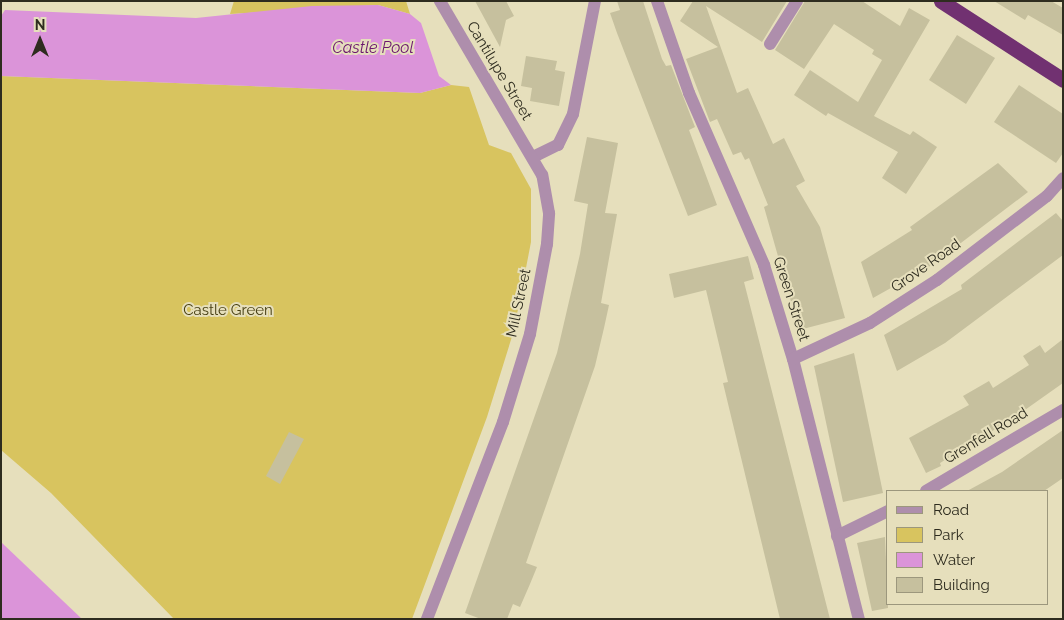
<!DOCTYPE html>
<html>
<head>
<meta charset="utf-8">
<style>
	body { margin:0 }
	#map { position:relative; width:1064px; height:620px; overflow:hidden; background:#e6dfbc; font-family:Raleway,sans-serif }
	div>[style] { position:absolute }
	.green>* { inset:0; background:#d8c45f }
	.water>* { inset:0; background:#db94d9 }
	.building>* { inset:0; background:#c6c09e }
	.street>* { height:12px; margin:-6px; padding:0 6px; transform-origin:6px; border-radius:6px; background:#ae8eac }
	.highway>* { height:15px; margin:-7.5px; padding:0 7.5px; transform-origin:7.5px; border-radius:7.5px; background:#713171 }
	span { translate:-50% -50%; white-space:nowrap; text-align:center; line-height:1.15; -webkit-text-stroke:4px #e6dfbc; paint-order:stroke }
	.street-label { font-size:15px; color:#2e2c1f }
	.park-label { font-size:15px; color:#453d11 }
	.water-label { font-size:16px; color:#6b176d; font-style:italic }
	.frame { position:absolute; inset:0; border:2px solid #2e2c1f; pointer-events:none }
	.legend { position:absolute; left:886px; top:490px; width:162px; height:115px; box-sizing:border-box; background:#e6dfbc; border:1px solid #9c977d; margin:0; padding:6px 9px; list-style:none; font-size:15px; color:#2e2c1f }
	.legend li { display:flex; align-items:center; gap:10px; height:25px }
	.legend b { width:25px; border:1px solid #9c977d }
	.north { position:absolute; left:15px; top:15px; width:50px; height:50px; -webkit-text-stroke:4px #e6dfbc; paint-order:stroke; rotate:0deg; font-size:14px; font-weight:700; line-height:20px; text-align:center; color:#2e2c1f }
	.north::after { content:''; display:block; margin:auto; width:18px; height:22px; background:#2e2c1f; clip-path:polygon(50% 0,100% 100%,50% 72%,0 100%) }
</style>
</head>
<body>
<div id="map">
	<div class="green">
		<div style="clip-path:polygon(234px 1px,406px 1px,410px 14px,378px 5px,230px 14px)"></div>
		<div style="clip-path:polygon(1px 76px,420px 93px,451px 85px,469px 87px,489px 145px,511px 153px,531px 189px,531px 242px,514px 330px,487px 417px,412px 619px,174px 619px,51px 493px,1px 450px)"></div>
	</div>
	<div class="water">
		<div style="clip-path:polygon(378px 5px,410px 14px,421px 23px,439px 76px,451px 85px,420px 93px,1px 76px,1px 16px,5px 10px,196px 18px,312px 6px)"></div>
		<div style="clip-path:polygon(1px 542px,82px 619px,1px 619px)"></div>
	</div>
	<div class="building">
		<div style="clip-path:polygon(475px 1px,506px 1px,514px 16px,506px 20px,500px 47px)"></div>
		<div style="clip-path:polygon(617px 1px,643px 1px,662px 59px,666px 66px,671px 65px,695px 127px,689px 130px,717px 205px,688px 216px,617px 33px,610px 13px,620px 10px)"></div>
		<div style="clip-path:polygon(693px 1px,787px 1px,762px 42px,706px 6px,737px 93px,748px 88px,773px 144px,784px 138px,805px 181px,796px 186px,820px 227px,845px 318px,799px 330px,764px 207px,768px 205px,749px 158px,745px 160px,741px 152px,733px 155px,717px 119px,710px 122px,686px 59px,718px 47px,680px 21px)"></div>
		<div style="clip-path:polygon(805px 1px,862px 1px,900px 26px,909px 8px,930px 20px,874px 116px,910px 135px,913px 131px,937px 147px,906px 194px,882px 178px,898px 152px,828px 113px,826px 116px,794px 95px,810px 70px,858px 102px,882px 60px,872px 54px,874px 50px,834px 24px,804px 69px,775px 50px)"></div>
		<div style="clip-path:polygon(994px 1px,1051px 1px,1063px 8px,1063px 35px,1028px 15px,1025px 20px)"></div>
		<div style="clip-path:polygon(957px 35px,995px 58px,966px 104px,929px 80px)"></div>
		<div style="clip-path:polygon(526px 56px,557px 61px,555px 70px,565px 72px,559px 106px,530px 101px,532px 88px,521px 86px)"></div>
		<div style="clip-path:polygon(1019px 85px,1063px 114px,1063px 153px,1056px 163px,994px 122px)"></div>
		<div style="clip-path:polygon(587px 137px,618px 143px,605px 213px,617px 214px,601px 303px,609px 305px,604px 328px,595px 366px,526px 563px,537px 567px,530px 584px,520px 607px,513px 604px,507px 619px,481px 619px,465px 613px,557px 353px,580px 254px,588px 204px,574px 201px)"></div>
		<div style="clip-path:polygon(998px 163px,1028px 192px,932px 265px,873px 298px,861px 262px,912px 230px,910px 227px)"></div>
		<div style="clip-path:polygon(1056px 213px,1063px 221px,1063px 255px,945px 343px,897px 371px,884px 335px,962px 289px,961px 285px)"></div>
		<div style="clip-path:polygon(748px 256px,754px 279px,744px 282px,830px 619px,780px 619px,723px 383px,728px 382px,706px 290px,674px 298px,669px 274px)"></div>
		<div style="clip-path:polygon(1063px 339px,1063px 383px,1012px 419px,940px 463px,941px 466px,926px 473px,909px 438px,969px 405px,963px 396px,989px 381px,993px 388px,1029px 365px,1023px 356px,1040px 345px,1045px 353px)"></div>
		<div style="clip-path:polygon(854px 353px,883px 493px,843px 502px,814px 366px)"></div>
		<div style="clip-path:polygon(1063px 430px,1063px 478px,1044px 491px,967px 491px,1002px 472px)"></div>
		<div style="clip-path:polygon(289px 432px,304px 439px,280px 484px,266px 476px)"></div>
		<div style="clip-path:polygon(885px 537px,888px 608px,872px 611px,857px 543px)"></div>
	</div>
	<div class="street">
		<div style="left:657px;top:1px;width:97px;rotate:70.8deg"></div>
		<div style="left:689px;top:93px;width:188px;rotate:66.4deg"></div>
		<div style="left:764px;top:265px;width:98px;rotate:72.9deg"></div>
		<div style="left:793px;top:359px;width:268px;rotate:75.8deg"></div>
		<div style="left:770px;top:44px;width:51px;rotate:-57.9deg"></div>
		<div style="left:533px;top:157px;width:28px;rotate:-26deg"></div>
		<div style="left:558px;top:145px;width:34px;rotate:-64deg"></div>
		<div style="left:573px;top:114px;width:115px;rotate:-79deg"></div>
		<div style="left:793px;top:359px;width:85px;rotate:-25.1deg"></div>
		<div style="left:870px;top:323px;width:80px;rotate:-32.7deg"></div>
		<div style="left:937px;top:280px;width:138px;rotate:-37.4deg"></div>
		<div style="left:1047px;top:196px;width:24px;rotate:-48deg"></div>
		<div style="left:926px;top:491px;width:159px;rotate:-30.6deg"></div>
		<div style="left:837px;top:536px;width:57px;rotate:-26.1deg"></div>
		<div style="left:427px;top:619px;width:211px;rotate:-68.9deg"></div>
		<div style="left:503px;top:422px;width:92px;rotate:-72.9deg"></div>
		<div style="left:530px;top:334px;width:92px;rotate:-79.3deg"></div>
		<div style="left:547px;top:244px;width:31px;rotate:-86deg"></div>
		<div style="left:549px;top:213px;width:39px;rotate:-100deg"></div>
		<div style="left:542px;top:175px;width:202px;rotate:-120.4deg"></div>
	</div>
	<div class="highway">
		<div style="left:941px;top:1px;width:145px;rotate:32.9deg"></div>
	</div>
	<div class="street-label">
		<span style="left:499px;top:71px;rotate:59deg">Cantilupe Street</span>
		<span style="left:926px;top:266px;rotate:-35deg">Grove Road</span>
		<span style="left:791px;top:299px;rotate:72deg">Green Street</span>
		<span style="left:519px;top:303px;rotate:-78deg">Mill Street</span>
		<span style="left:986px;top:436px;rotate:-31deg">Grenfell Road</span>
	</div>
	<div class="park-label">
		<span style="left:228px;top:311px">Castle Green</span>
	</div>
	<div class="water-label">
		<span style="left:373px;top:48px">Castle Pool</span>
	</div>
	<div class="frame"></div>
	<ul class="legend">
	<li><b style="height:6px;background:#ae8eac"></b>Road</li>
	<li><b style="height:14px;background:#d8c45f"></b>Park</li>
	<li><b style="height:14px;background:#db94d9"></b>Water</li>
	<li><b style="height:14px;background:#c6c09e"></b>Building</li>
	</ul>
	<div class="north">N</div>
</div>
</body>
</html>
